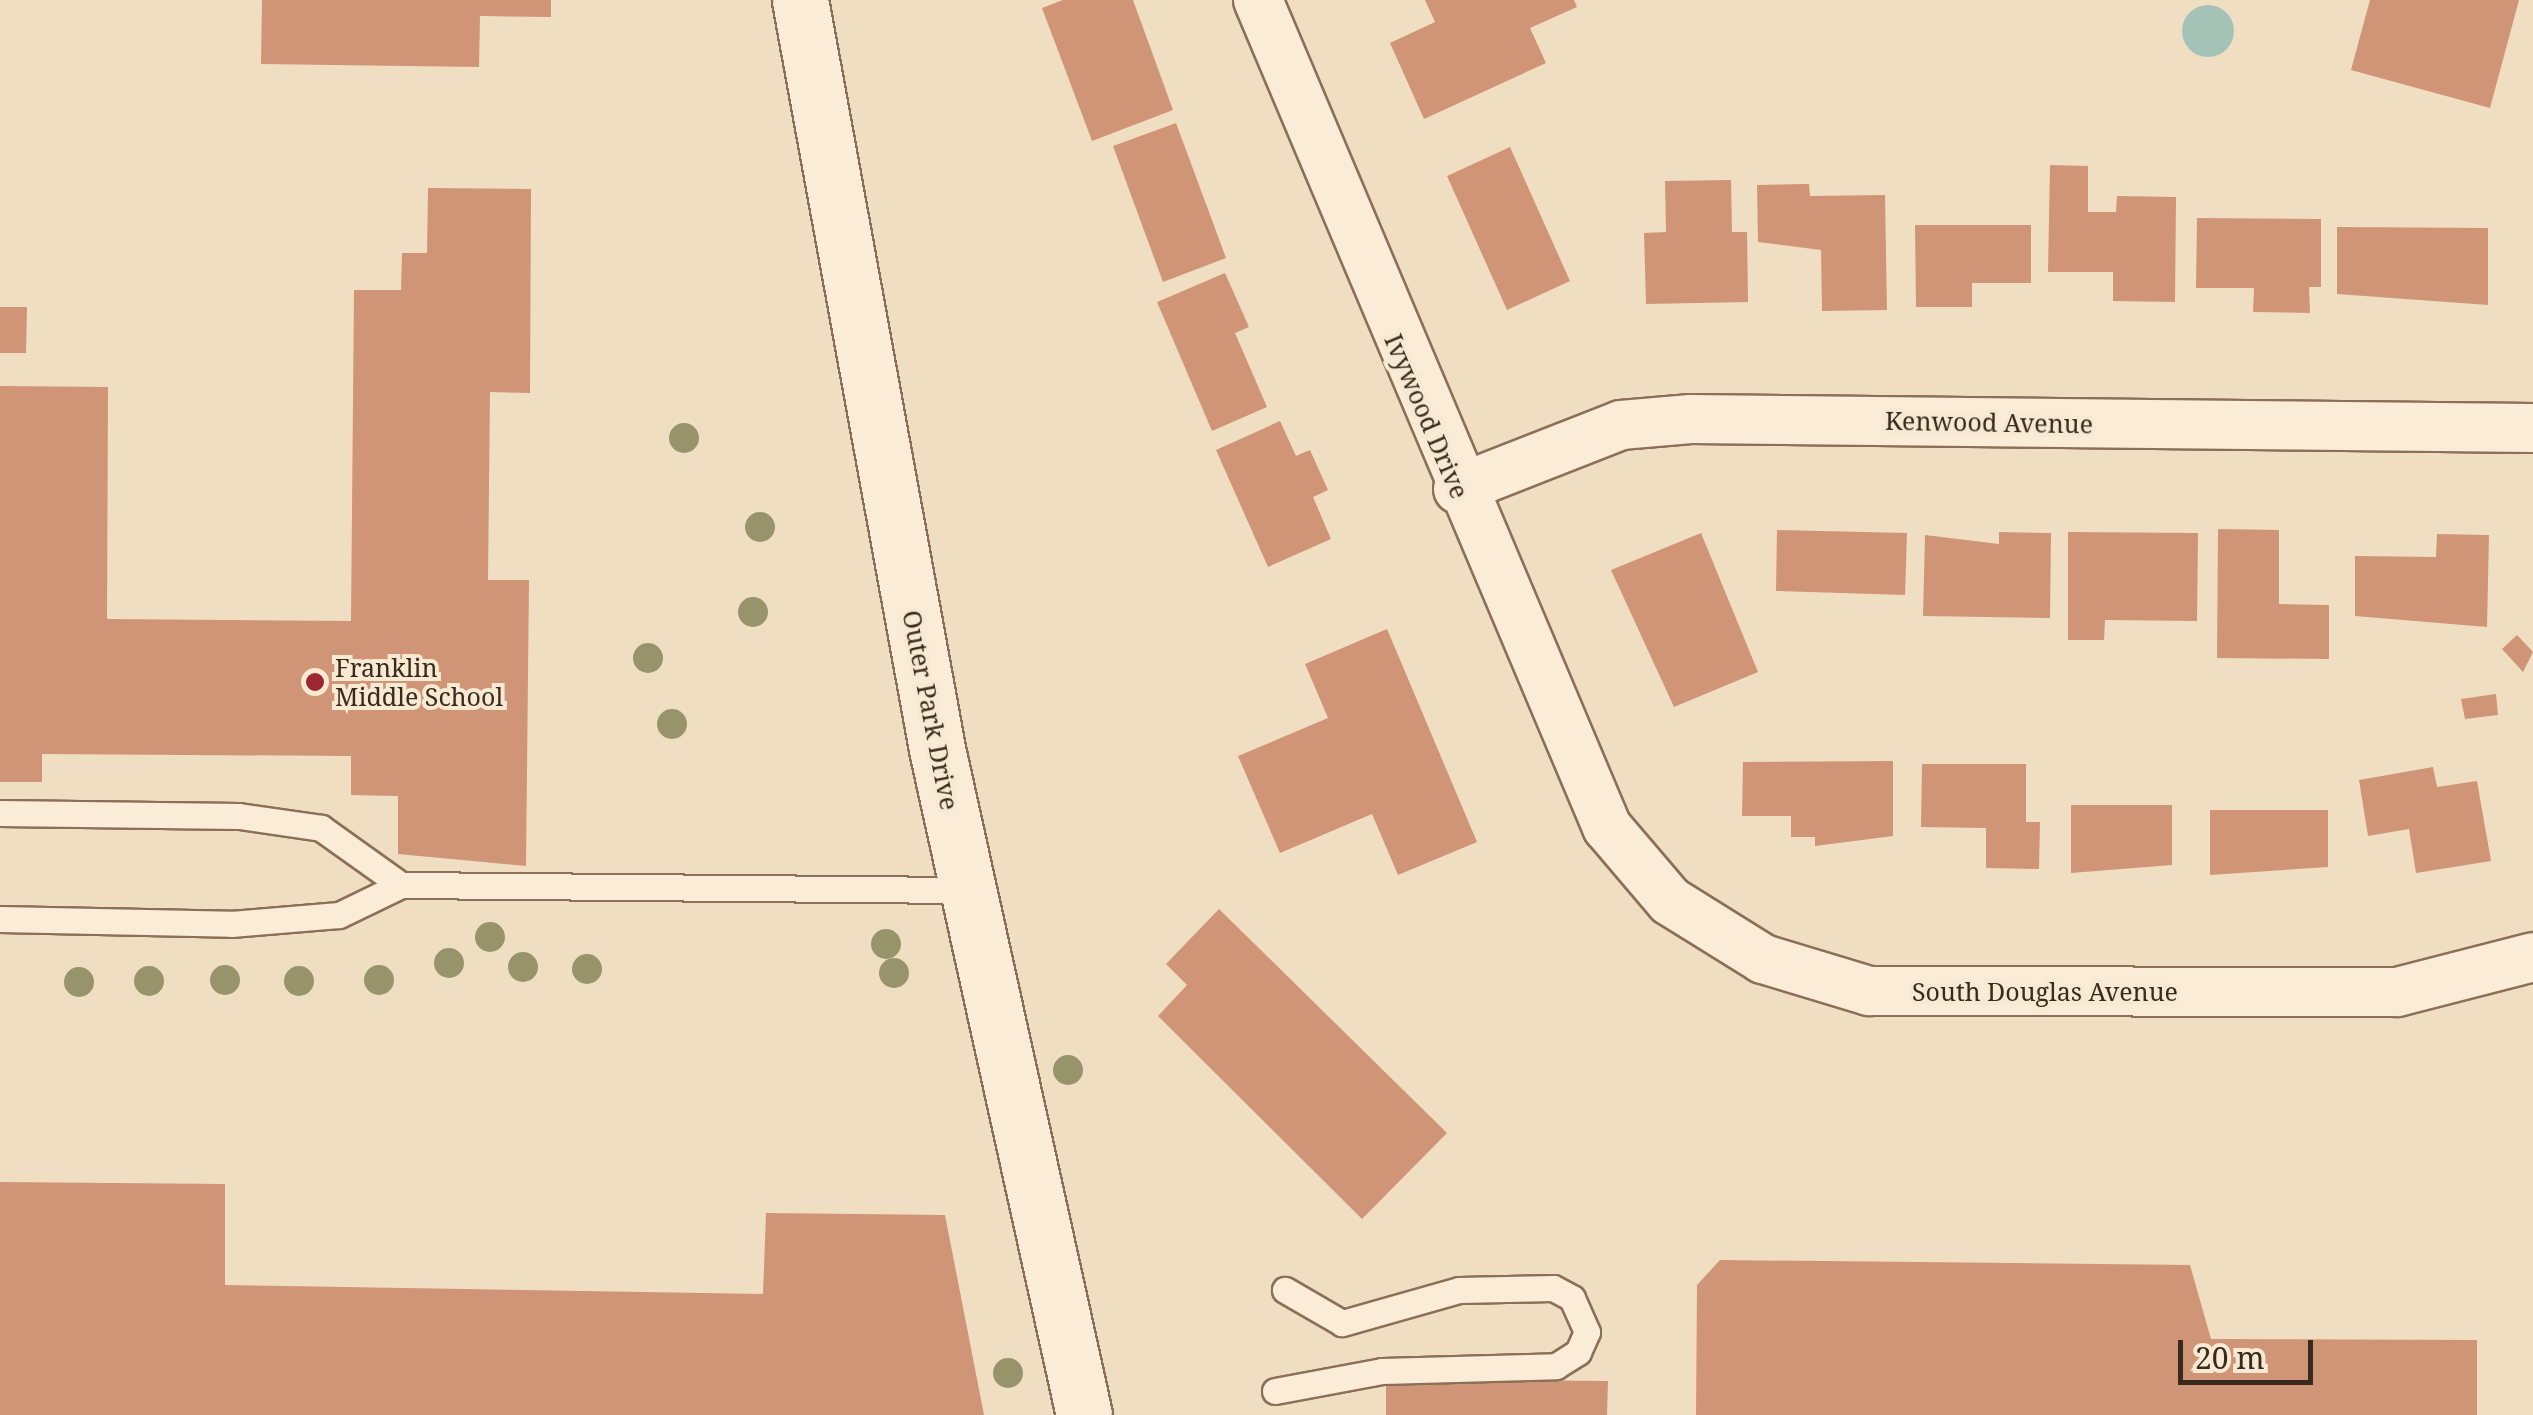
<!DOCTYPE html>
<html>
<head>
<meta charset="utf-8">
<style>
	body { margin:0 }
	#map { position:relative; width:2533px; height:1415px; overflow:hidden; background:#f0dec2; font-family:"Noto Serif",serif }
	div>[style] { position:absolute }
	.water>* { inset:0; background:#a5c2b7 }
	.round { border-radius:50% }
	.building>* { inset:0; background:#d09477 }
	.roads { filter:drop-shadow(2px 0 #8b6f58) drop-shadow(-2px 0 #8b6f58) drop-shadow(0 2px #8b6f58) drop-shadow(0 -2px #8b6f58) }
	.lane>* { height:25px; margin:-12.5px; padding:0 12.5px; transform-origin:12.5px; border-radius:12.5px; background:#faecd6 }
	.street>* { height:48px; margin:-24px; padding:0 24px; transform-origin:24px; border-radius:24px; background:#faecd6 }
	.secondary>* { height:55px; margin:-27.5px; padding:0 27.5px; transform-origin:27.5px; border-radius:27.5px; background:#faecd6 }
	.trees>* { width:30px; height:30px; margin:-15px; border-radius:50%; background:#97946b }
	.dots>* { width:28px; height:28px; translate:-50% -50%; box-sizing:border-box; border:5px solid #f7e9d2; border-radius:50% }
	span { translate:-50% -50%; white-space:nowrap; text-align:center; line-height:1.15; -webkit-text-stroke:8px #f7e9d2; paint-order:stroke }
	.street-label { font-size:25px; color:#3a291d }
	.poi-label { font-size:25px; color:#3a291d }
	.left { translate:0 -50%; text-align:left }
	.scale { position:absolute; left:2178px; top:1340px; width:135px; height:45px; box-sizing:border-box; border:5px solid #3a291d; border-top:0; padding-left:12px; font-size:30px; line-height:35px; white-space:nowrap; color:#3a291d; -webkit-text-stroke:8px #f7e9d2; paint-order:stroke }
</style>
</head>
<body>
<div id="map">
	<div class="water">
		<div class="round" style="left:2182px;top:5px;width:52px;height:52px"></div>
	</div>
	<div class="building">
		<div style="clip-path:polygon(262px 0,551px 0,551px 17px,480px 16px,479px 67px,261px 64px)"></div>
		<div style="clip-path:polygon(1063px 0,1133px 0,1173px 110px,1092px 141px,1042px 8px)"></div>
		<div style="clip-path:polygon(1425px 0,1574px 0,1577px 7px,1530px 28px,1546px 63px,1424px 119px,1390px 43px,1435px 22px)"></div>
		<div style="clip-path:polygon(2370px 0,2519px 0,2490px 108px,2351px 70px)"></div>
		<div style="clip-path:polygon(1176px 123px,1226px 258px,1163px 282px,1113px 146px)"></div>
		<div style="clip-path:polygon(1510px 147px,1570px 281px,1507px 310px,1447px 176px)"></div>
		<div style="clip-path:polygon(2050px 165px,2088px 166px,2088px 212px,2116px 212px,2117px 196px,2176px 197px,2175px 302px,2113px 301px,2113px 272px,2048px 272px)"></div>
		<div style="clip-path:polygon(1731px 180px,1732px 232px,1747px 232px,1748px 302px,1646px 304px,1644px 233px,1666px 232px,1665px 181px)"></div>
		<div style="clip-path:polygon(1809px 184px,1810px 196px,1885px 195px,1887px 310px,1822px 311px,1821px 250px,1758px 242px,1757px 185px)"></div>
		<div style="clip-path:polygon(428px 188px,531px 189px,530px 393px,490px 392px,488px 580px,529px 580px,526px 866px,398px 854px,398px 796px,351px 795px,351px 756px,42px 754px,42px 782px,0 782px,0 386px,108px 387px,107px 619px,351px 621px,354px 290px,401px 290px,402px 253px,427px 253px)"></div>
		<div style="clip-path:polygon(2197px 218px,2321px 219px,2321px 287px,2309px 287px,2310px 313px,2253px 312px,2254px 288px,2196px 288px)"></div>
		<div style="clip-path:polygon(1915px 225px,2031px 225px,2031px 283px,1972px 283px,1972px 307px,1916px 307px)"></div>
		<div style="clip-path:polygon(2337px 227px,2488px 228px,2488px 305px,2337px 294px)"></div>
		<div style="clip-path:polygon(1225px 273px,1249px 327px,1235px 333px,1267px 407px,1212px 431px,1157px 302px)"></div>
		<div style="clip-path:polygon(0 307px,27px 307px,26px 353px,0 353px)"></div>
		<div style="clip-path:polygon(1280px 421px,1296px 456px,1310px 450px,1328px 490px,1313px 497px,1331px 539px,1268px 567px,1216px 450px)"></div>
		<div style="clip-path:polygon(2218px 529px,2279px 530px,2279px 604px,2329px 605px,2329px 659px,2217px 658px)"></div>
		<div style="clip-path:polygon(1777px 530px,1907px 533px,1905px 595px,1776px 591px)"></div>
		<div style="clip-path:polygon(1999px 532px,2051px 533px,2050px 618px,1923px 616px,1925px 535px,1999px 544px)"></div>
		<div style="clip-path:polygon(2068px 532px,2198px 533px,2197px 621px,2105px 620px,2104px 640px,2068px 640px)"></div>
		<div style="clip-path:polygon(1701px 533px,1758px 672px,1674px 707px,1611px 570px)"></div>
		<div style="clip-path:polygon(2437px 534px,2489px 535px,2487px 627px,2355px 616px,2355px 556px,2436px 557px)"></div>
		<div style="clip-path:polygon(1387px 629px,1477px 842px,1398px 875px,1372px 814px,1280px 853px,1238px 756px,1328px 718px,1305px 664px)"></div>
		<div style="clip-path:polygon(2517px 635px,2533px 652px,2523px 672px,2502px 649px)"></div>
		<div style="clip-path:polygon(2496px 694px,2498px 715px,2465px 719px,2461px 699px)"></div>
		<div style="clip-path:polygon(1893px 761px,1893px 836px,1815px 846px,1815px 837px,1791px 837px,1791px 816px,1742px 816px,1743px 762px)"></div>
		<div style="clip-path:polygon(1922px 764px,2026px 764px,2026px 822px,2040px 822px,2039px 869px,1986px 868px,1986px 828px,1921px 827px)"></div>
		<div style="clip-path:polygon(2433px 767px,2437px 787px,2477px 781px,2491px 861px,2416px 873px,2409px 829px,2368px 836px,2359px 780px)"></div>
		<div style="clip-path:polygon(2071px 805px,2172px 805px,2172px 865px,2071px 873px)"></div>
		<div style="clip-path:polygon(2210px 810px,2328px 810px,2328px 867px,2210px 875px)"></div>
		<div style="clip-path:polygon(1219px 909px,1447px 1133px,1362px 1219px,1158px 1016px,1187px 985px,1166px 964px)"></div>
		<div style="clip-path:polygon(0 1182px,225px 1184px,225px 1285px,763px 1294px,766px 1213px,945px 1215px,984px 1415px,0 1415px)"></div>
		<div style="clip-path:polygon(1720px 1260px,2190px 1265px,2211px 1339px,2477px 1340px,2477px 1415px,1696px 1415px,1697px 1285px)"></div>
		<div style="clip-path:polygon(1386px 1379px,1608px 1381px,1607px 1415px,1386px 1415px)"></div>
	</div>
	<div class="roads">
		<div class="lane">
			<div style="left:0;top:813px;width:239px;rotate:0.7deg"></div>
			<div style="left:239px;top:816px;width:83px;rotate:8.3deg"></div>
			<div style="left:321px;top:828px;width:98px;rotate:35.5deg"></div>
			<div style="left:0;top:919px;width:231px;rotate:1.2deg"></div>
			<div style="left:231px;top:924px;width:108px;rotate:-4.8deg"></div>
			<div style="left:339px;top:915px;width:69px;rotate:-25.8deg"></div>
			<div style="left:401px;top:885px;width:566px;rotate:0.51deg"></div>
			<div style="left:1275px;top:1391px;width:109px;rotate:-10.6deg"></div>
			<div style="left:1382px;top:1371px;width:174px;rotate:-1.6deg"></div>
			<div style="left:1556px;top:1366px;width:26px;rotate:-32deg"></div>
			<div style="left:1578px;top:1352px;width:22px;rotate:-66deg"></div>
			<div style="left:1587px;top:1332px;width:37px;rotate:-114deg"></div>
			<div style="left:1572px;top:1298px;width:21px;rotate:-152deg"></div>
			<div style="left:1553px;top:1288px;width:94px;rotate:178.8deg"></div>
			<div style="left:1459px;top:1290px;width:122px;rotate:164.2deg"></div>
			<div style="left:1342px;top:1323px;width:66px;rotate:-149.9deg"></div>
		</div>
		<div class="street">
			<div style="left:1258px;top:0;width:898px;rotate:67.12deg"></div>
			<div style="left:1607px;top:827px;width:97px;rotate:49.6deg"></div>
			<div style="left:1670px;top:901px;width:110px;rotate:31.9deg"></div>
			<div style="left:1763px;top:959px;width:111px;rotate:16.8deg"></div>
			<div style="left:1869px;top:991px;width:528px;rotate:0.11deg"></div>
			<div style="left:2397px;top:992px;width:140px;rotate:-14.4deg"></div>
			<div style="left:1458px;top:489px;width:175px;rotate:-21.4deg"></div>
			<div style="left:1621px;top:425px;width:70px;rotate:-4.9deg"></div>
			<div style="left:1691px;top:419px;width:842px;rotate:0.61deg"></div>
		</div>
		<div class="secondary">
			<div style="left:800px;top:0;width:761px;rotate:79.63deg"></div>
			<div style="left:937px;top:749px;width:682px;rotate:77.55deg"></div>
		</div>
	</div>
	<div class="trees">
		<div style="left:684px;top:438px"></div>
		<div style="left:760px;top:527px"></div>
		<div style="left:753px;top:612px"></div>
		<div style="left:648px;top:658px"></div>
		<div style="left:672px;top:724px"></div>
		<div style="left:490px;top:937px"></div>
		<div style="left:886px;top:944px"></div>
		<div style="left:449px;top:963px"></div>
		<div style="left:523px;top:967px"></div>
		<div style="left:587px;top:969px"></div>
		<div style="left:894px;top:973px"></div>
		<div style="left:225px;top:980px"></div>
		<div style="left:379px;top:980px"></div>
		<div style="left:149px;top:981px"></div>
		<div style="left:299px;top:981px"></div>
		<div style="left:79px;top:982px"></div>
		<div style="left:1068px;top:1070px"></div>
		<div style="left:1008px;top:1373px"></div>
	</div>
	<div class="dots">
		<div style="left:315px;top:682px;background:#9c2631"></div>
	</div>
	<div class="street-label">
		<span style="left:1427px;top:416px;rotate:67deg">Ivywood Drive</span>
		<span style="left:1989px;top:422px;rotate:1deg">Kenwood Avenue</span>
		<span style="left:931px;top:710px;rotate:79deg">Outer Park Drive</span>
		<span style="left:2045px;top:991px">South Douglas Avenue</span>
	</div>
	<div class="poi-label">
		<span class="left" style="left:335px;top:682px">Franklin<br>Middle School</span>
	</div>
	<div class="scale">20 m</div>
</div>
</body>
</html>
